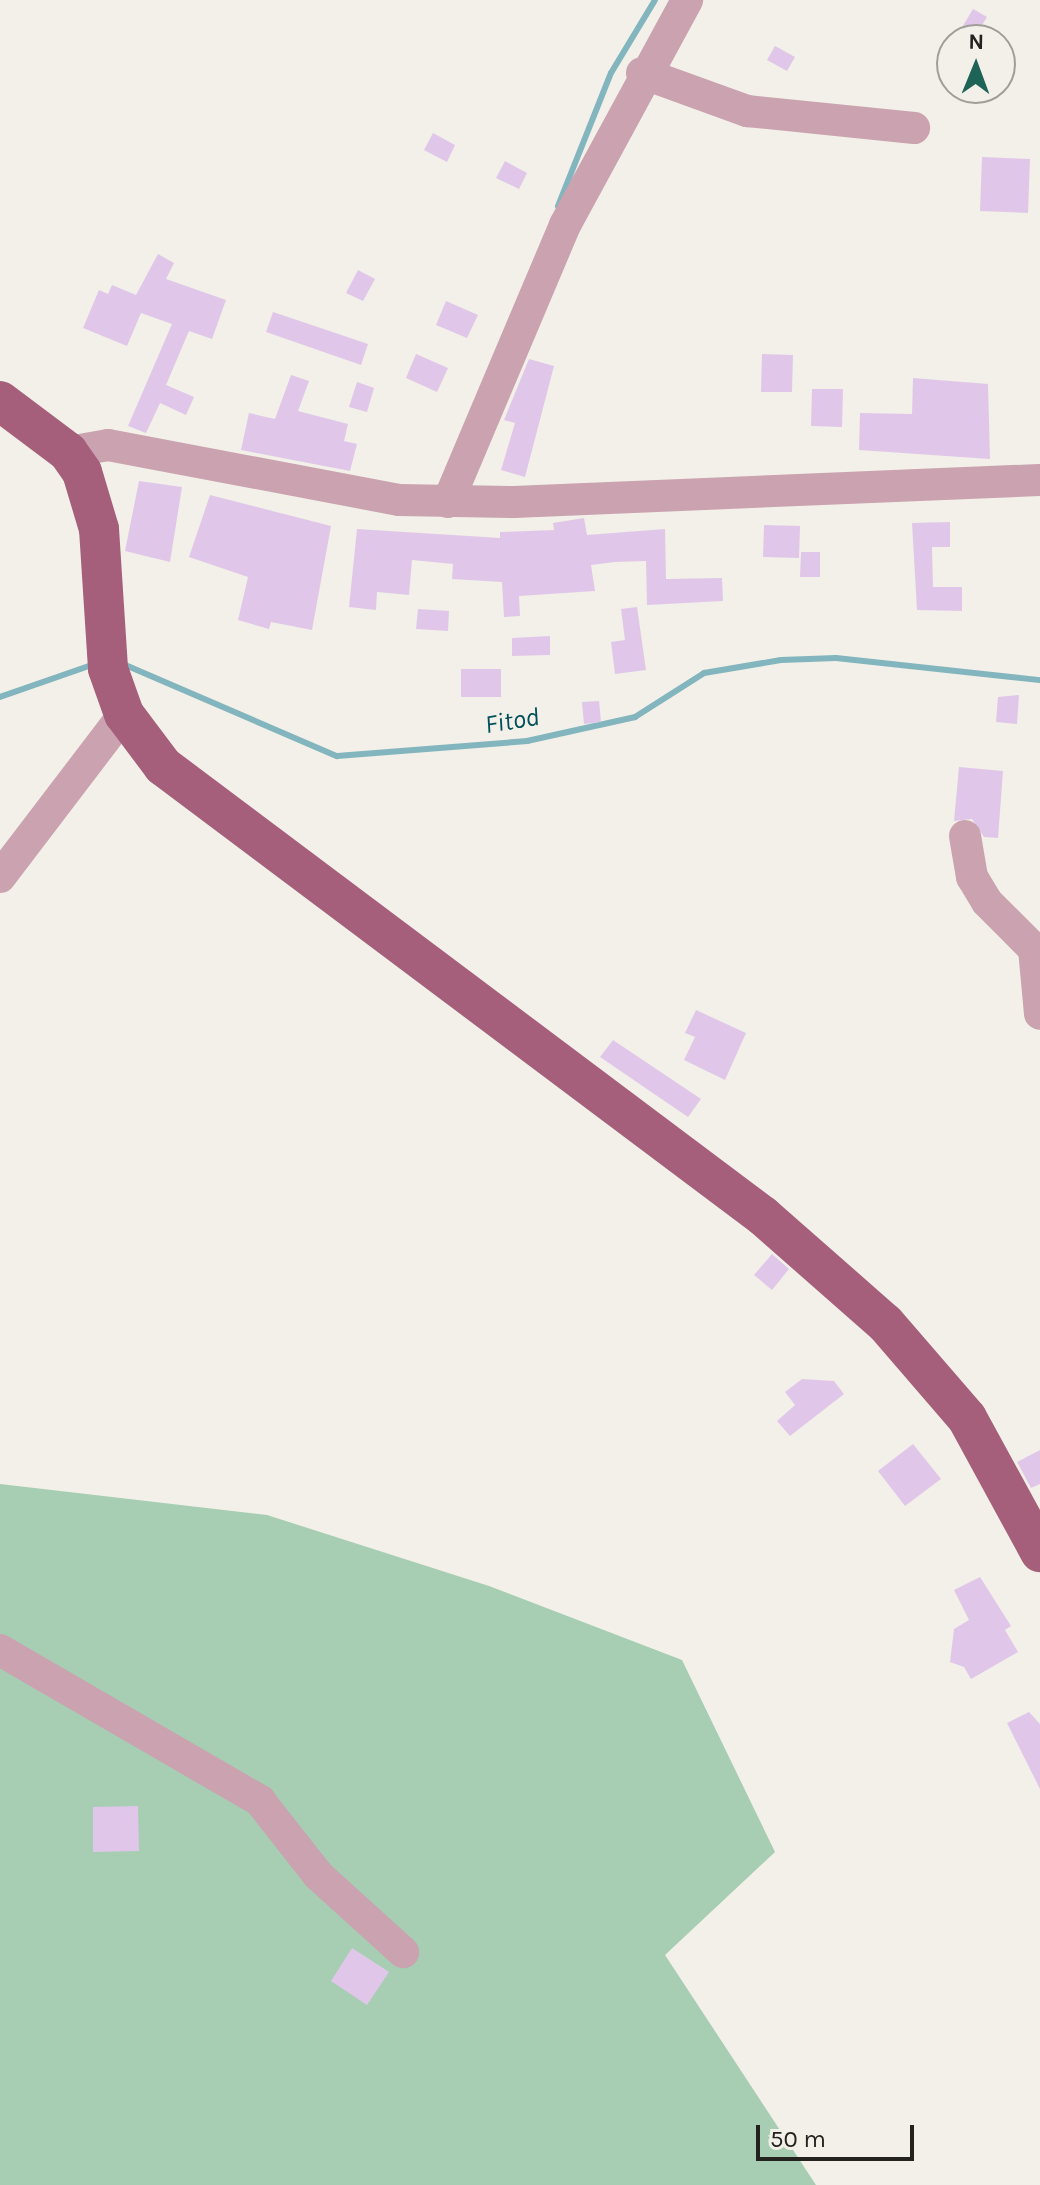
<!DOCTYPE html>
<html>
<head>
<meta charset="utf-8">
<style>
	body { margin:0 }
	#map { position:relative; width:1040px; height:2185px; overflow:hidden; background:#f2f0e8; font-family:Karla,sans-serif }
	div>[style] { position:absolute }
	.forest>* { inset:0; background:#a7cdb3 }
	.stream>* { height:6px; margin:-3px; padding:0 3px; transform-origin:3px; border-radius:3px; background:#82b5bd }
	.building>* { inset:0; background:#e0c7e9 }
	.minor>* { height:32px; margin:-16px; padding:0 16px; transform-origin:16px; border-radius:16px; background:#caa2b0 }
	.major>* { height:40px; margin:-20px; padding:0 20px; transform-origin:20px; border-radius:20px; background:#a55f7b }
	span { translate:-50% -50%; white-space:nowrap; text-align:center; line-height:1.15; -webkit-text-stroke:6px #f2f0e8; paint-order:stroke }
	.water-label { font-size:26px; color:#015059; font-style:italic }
	.north { position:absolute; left:936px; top:24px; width:80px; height:80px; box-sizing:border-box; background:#f2f0e8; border:2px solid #9f9e98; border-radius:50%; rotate:1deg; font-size:22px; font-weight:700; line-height:32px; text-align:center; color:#23221f }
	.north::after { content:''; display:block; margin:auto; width:28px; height:36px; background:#1d6457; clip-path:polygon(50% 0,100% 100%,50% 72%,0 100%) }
	.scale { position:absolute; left:756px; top:2125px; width:158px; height:36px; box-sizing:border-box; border:4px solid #23221f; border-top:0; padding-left:10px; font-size:24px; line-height:28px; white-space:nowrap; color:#23221f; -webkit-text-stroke:6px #f2f0e8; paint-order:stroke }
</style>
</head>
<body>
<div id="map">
	<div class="forest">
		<div style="clip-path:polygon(0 1484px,267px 1515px,489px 1586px,682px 1660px,775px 1852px,665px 1955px,816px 2185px,0 2185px)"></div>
	</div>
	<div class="stream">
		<div style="left:558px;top:206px;width:143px;rotate:-68.3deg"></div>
		<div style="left:611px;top:73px;width:85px;rotate:-58.9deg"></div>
		<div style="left:123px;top:664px;width:233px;rotate:23.3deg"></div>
		<div style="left:337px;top:756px;width:191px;rotate:-4.5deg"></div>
		<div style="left:527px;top:741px;width:111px;rotate:-12.5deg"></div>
		<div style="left:635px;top:717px;width:82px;rotate:-32.5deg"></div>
		<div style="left:704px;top:673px;width:78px;rotate:-9.6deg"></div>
		<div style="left:781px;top:660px;width:55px;rotate:-2.1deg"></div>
		<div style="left:836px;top:658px;width:205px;rotate:6.2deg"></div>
		<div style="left:0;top:697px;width:101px;rotate:-19.2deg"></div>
	</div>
	<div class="building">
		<div style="clip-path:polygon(973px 9px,987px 17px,975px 37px,961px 29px)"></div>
		<div style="clip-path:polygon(775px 46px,795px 57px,787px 71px,767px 60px)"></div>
		<div style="clip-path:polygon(433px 133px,455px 145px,447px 162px,424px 150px)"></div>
		<div style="clip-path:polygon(982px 157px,1030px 159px,1028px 213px,980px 211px)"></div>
		<div style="clip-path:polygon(505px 161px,527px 173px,519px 189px,496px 178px)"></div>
		<div style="clip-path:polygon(158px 254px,174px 263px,166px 279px,226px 300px,212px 339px,189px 331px,166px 385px,194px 397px,186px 415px,160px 403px,146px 433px,128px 426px,172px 324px,141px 313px,127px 346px,83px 328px,99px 290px,108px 294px,112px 285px,136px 295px)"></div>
		<div style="clip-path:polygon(358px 270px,375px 279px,363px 301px,346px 293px)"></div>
		<div style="clip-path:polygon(446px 301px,478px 315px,467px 338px,436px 325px)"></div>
		<div style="clip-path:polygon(273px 312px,368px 344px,361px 365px,266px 332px)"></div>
		<div style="clip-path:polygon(416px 354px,448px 368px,437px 392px,406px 378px)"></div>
		<div style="clip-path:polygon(762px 354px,793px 355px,792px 392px,761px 392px)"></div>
		<div style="clip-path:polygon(529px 359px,554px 366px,525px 477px,501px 470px,515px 423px,504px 420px)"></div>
		<div style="clip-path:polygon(291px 375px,309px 381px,298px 411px,348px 424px,344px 441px,357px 444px,350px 471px,241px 450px,249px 413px,275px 419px)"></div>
		<div style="clip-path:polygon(913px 378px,988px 384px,990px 459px,859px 450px,860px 413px,912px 414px)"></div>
		<div style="clip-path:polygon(357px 382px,374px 388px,367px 412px,349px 407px)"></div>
		<div style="clip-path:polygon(812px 389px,843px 389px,842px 427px,811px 426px)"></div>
		<div style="clip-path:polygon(139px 481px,182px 487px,170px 562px,125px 551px)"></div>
		<div style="clip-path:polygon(210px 495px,331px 526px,312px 630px,271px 622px,269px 629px,238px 620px,248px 577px,189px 557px)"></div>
		<div style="clip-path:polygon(584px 518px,587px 535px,665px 529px,666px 579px,722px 578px,723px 601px,647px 605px,646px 561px,615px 562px,591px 565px,595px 591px,519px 596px,520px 616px,504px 617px,502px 582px,452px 579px,453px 564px,412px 560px,409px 595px,377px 592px,376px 610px,349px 607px,357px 529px,500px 538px,500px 532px,554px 530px,553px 523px)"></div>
		<div style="clip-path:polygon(950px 522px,950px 547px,932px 547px,933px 587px,962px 587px,962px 611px,917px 610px,912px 523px)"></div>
		<div style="clip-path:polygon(764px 525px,800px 526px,799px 558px,763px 557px)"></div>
		<div style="clip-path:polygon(801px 552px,820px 552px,820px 577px,800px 577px)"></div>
		<div style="clip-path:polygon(637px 607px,646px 670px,615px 674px,611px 642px,625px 640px,621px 609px)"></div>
		<div style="clip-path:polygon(418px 609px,449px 611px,448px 631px,416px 629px)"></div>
		<div style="clip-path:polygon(550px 636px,550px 655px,512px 656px,512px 638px)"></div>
		<div style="clip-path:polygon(461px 669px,501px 669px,501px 697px,461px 697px)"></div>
		<div style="clip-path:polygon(1019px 695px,1017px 724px,996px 722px,998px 697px)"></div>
		<div style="clip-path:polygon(599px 701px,601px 722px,584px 724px,582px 702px)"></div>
		<div style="clip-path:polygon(959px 767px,1003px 771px,998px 838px,984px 837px,972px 819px,954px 821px)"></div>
		<div style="clip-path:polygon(696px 1010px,746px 1033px,725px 1080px,684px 1060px,695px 1037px,685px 1033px)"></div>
		<div style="clip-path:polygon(613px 1040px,701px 1099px,688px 1117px,600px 1057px)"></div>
		<div style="clip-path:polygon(772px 1254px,789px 1269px,772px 1290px,754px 1275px)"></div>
		<div style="clip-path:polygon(802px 1379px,834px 1381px,844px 1394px,790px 1436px,777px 1421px,795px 1405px,785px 1392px)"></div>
		<div style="clip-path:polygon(913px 1444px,941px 1479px,905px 1506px,878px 1471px)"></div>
		<div style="clip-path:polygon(1040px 1450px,1040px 1484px,1031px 1488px,1017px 1462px)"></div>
		<div style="clip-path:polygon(980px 1577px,1011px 1626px,1005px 1630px,1018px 1652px,971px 1679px,964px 1667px,950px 1662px,954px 1629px,969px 1620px,954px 1590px)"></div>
		<div style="clip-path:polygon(1029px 1712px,1040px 1724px,1040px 1789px,1007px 1723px)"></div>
		<div style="clip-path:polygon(138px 1806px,139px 1851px,93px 1852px,93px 1807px)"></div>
		<div style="clip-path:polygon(352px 1948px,389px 1972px,367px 2005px,331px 1981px)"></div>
	</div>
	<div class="minor">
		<div style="left:642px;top:73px;width:112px;rotate:19.9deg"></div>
		<div style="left:747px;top:111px;width:168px;rotate:5.8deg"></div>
		<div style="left:68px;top:452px;width:41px;rotate:-9.9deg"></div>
		<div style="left:108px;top:445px;width:296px;rotate:10.7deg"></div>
		<div style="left:399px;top:500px;width:115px;rotate:1deg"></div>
		<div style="left:514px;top:502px;width:526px;rotate:-2.4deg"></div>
		<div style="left:448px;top:502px;width:301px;rotate:-67.1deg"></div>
		<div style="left:565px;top:225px;width:256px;rotate:-61.5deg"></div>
		<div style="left:965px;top:836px;width:42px;rotate:80.3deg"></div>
		<div style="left:972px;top:877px;width:29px;rotate:59deg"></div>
		<div style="left:987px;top:902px;width:66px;rotate:45deg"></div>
		<div style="left:1034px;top:949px;width:65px;rotate:84.7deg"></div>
		<div style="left:0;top:877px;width:205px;rotate:-52.7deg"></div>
		<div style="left:0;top:1650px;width:301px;rotate:30.1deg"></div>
		<div style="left:260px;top:1801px;width:94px;rotate:51.9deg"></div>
		<div style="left:318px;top:1875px;width:115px;rotate:42.2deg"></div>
	</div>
	<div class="major">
		<div style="left:0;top:401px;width:85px;rotate:36.9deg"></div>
		<div style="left:68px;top:452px;width:24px;rotate:55deg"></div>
		<div style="left:82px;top:472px;width:59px;rotate:73.4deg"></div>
		<div style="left:99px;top:529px;width:140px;rotate:86.3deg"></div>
		<div style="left:108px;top:669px;width:48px;rotate:70.4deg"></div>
		<div style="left:124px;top:714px;width:65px;rotate:53.1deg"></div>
		<div style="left:163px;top:766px;width:750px;rotate:36.87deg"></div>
		<div style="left:763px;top:1216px;width:162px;rotate:41.3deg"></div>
		<div style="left:885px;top:1323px;width:125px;rotate:49.2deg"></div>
		<div style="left:967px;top:1418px;width:153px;rotate:61.4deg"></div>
	</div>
	<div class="water-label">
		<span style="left:512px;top:721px;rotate:-9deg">Fitod</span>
	</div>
	<div class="north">N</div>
	<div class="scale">50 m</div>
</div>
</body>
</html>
